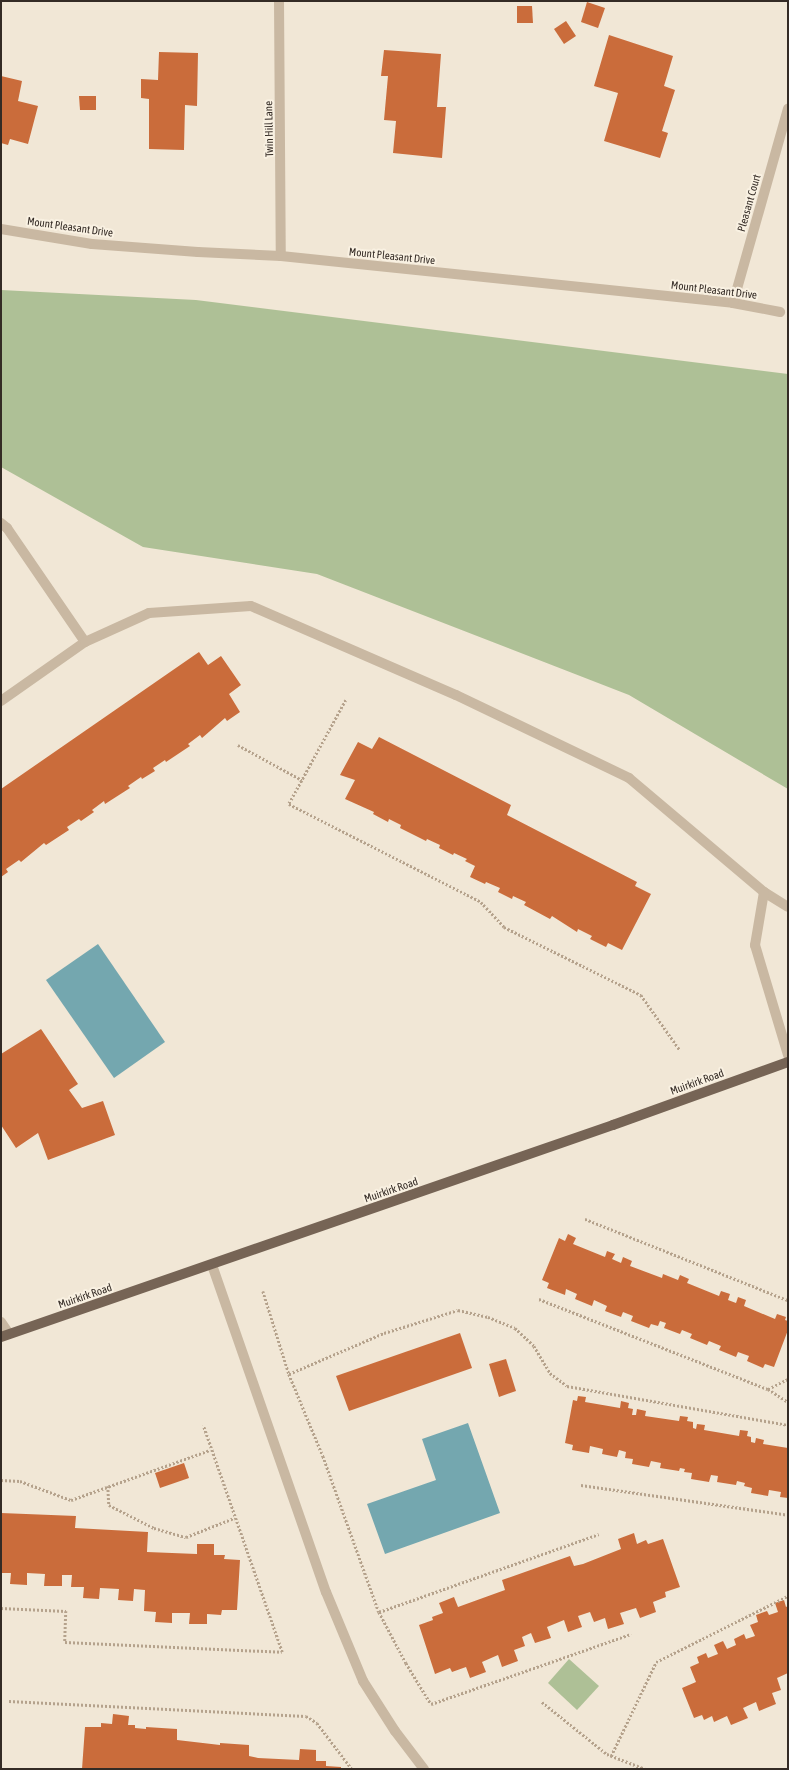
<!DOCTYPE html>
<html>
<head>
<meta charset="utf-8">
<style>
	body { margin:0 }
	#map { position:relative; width:789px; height:1770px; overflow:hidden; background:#f1e7d6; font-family:"Asap Condensed",sans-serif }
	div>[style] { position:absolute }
	.green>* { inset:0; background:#aec096 }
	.water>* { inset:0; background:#74a7af }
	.building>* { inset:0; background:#ca6c3b }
	.path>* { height:2.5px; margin-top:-1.25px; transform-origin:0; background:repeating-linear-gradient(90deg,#b5a28c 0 2px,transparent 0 4px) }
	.minor>* { height:10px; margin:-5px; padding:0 5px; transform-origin:5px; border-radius:5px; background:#c9b8a2 }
	.major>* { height:10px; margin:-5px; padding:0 5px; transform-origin:5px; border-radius:5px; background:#766455 }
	span { translate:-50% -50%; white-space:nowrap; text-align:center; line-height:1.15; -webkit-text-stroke:4px #f9f1e2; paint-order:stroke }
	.street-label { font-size:11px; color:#342b25 }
	.frame { position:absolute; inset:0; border:2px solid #342b25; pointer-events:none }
</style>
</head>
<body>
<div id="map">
	<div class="green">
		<div style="clip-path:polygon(1px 290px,196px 300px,788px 374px,788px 789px,629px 695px,317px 574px,143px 547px,1px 467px)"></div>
		<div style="clip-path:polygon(569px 1659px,599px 1686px,577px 1710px,548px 1683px)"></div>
	</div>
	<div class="water">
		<div style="clip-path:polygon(98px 944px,165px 1042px,114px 1078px,46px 980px)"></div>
		<div style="clip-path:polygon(468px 1423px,500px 1513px,385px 1554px,367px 1504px,436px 1480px,422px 1439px)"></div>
	</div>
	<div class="building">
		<div style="clip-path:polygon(587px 2px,605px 8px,598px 28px,581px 22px)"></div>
		<div style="clip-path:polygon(517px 6px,532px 6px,533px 23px,517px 23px)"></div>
		<div style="clip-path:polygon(566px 21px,576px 36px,564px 44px,554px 29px)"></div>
		<div style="clip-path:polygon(609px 35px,673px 56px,664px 86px,675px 90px,662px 131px,668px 133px,660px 158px,604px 141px,618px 93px,594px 86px)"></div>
		<div style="clip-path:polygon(384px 50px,441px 54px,437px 107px,446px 107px,442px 158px,393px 153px,396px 121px,384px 120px,388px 76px,381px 76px)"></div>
		<div style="clip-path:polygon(159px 52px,198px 53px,197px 106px,185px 105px,184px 150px,149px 149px,149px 99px,141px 98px,141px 79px,158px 80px)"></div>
		<div style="clip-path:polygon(1px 76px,22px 81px,18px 101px,38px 106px,28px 144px,10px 139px,8px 145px,1px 143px)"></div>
		<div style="clip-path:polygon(79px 96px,96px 96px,96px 110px,80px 110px)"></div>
		<div style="clip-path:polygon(199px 652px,208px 665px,221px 656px,241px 685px,229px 694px,240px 712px,227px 721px,225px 718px,202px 738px,200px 735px,188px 744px,190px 746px,166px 762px,165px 760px,153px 768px,155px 771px,142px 779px,141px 777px,128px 786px,130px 788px,105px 804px,104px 801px,92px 810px,94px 812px,81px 821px,79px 819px,67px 827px,69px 830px,46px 845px,44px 843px,21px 862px,19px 860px,6px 869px,8px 872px,1px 877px,1px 789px)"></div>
		<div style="clip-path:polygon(379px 737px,511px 805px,507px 815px,637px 882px,635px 886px,651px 894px,622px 950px,608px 943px,606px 947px,590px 939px,592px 936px,578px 929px,577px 932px,552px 916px,550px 919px,524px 905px,526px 902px,513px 896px,512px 899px,498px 892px,500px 888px,486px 882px,485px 884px,470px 877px,475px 866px,465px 861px,467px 859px,454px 853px,453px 855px,439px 848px,440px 845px,427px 839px,426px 841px,400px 828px,401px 825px,389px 819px,388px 822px,373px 814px,374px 812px,345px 799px,355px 780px,340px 775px,358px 742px,372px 749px)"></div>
		<div style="clip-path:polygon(41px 1029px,78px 1084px,69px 1090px,82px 1108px,103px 1101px,115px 1135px,48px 1160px,38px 1133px,16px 1148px,1px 1125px,1px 1054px)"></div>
		<div style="clip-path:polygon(568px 1234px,576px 1238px,573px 1244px,605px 1257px,607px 1251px,615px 1254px,612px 1259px,621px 1263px,623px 1257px,632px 1261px,630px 1266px,662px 1278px,663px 1274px,678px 1280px,680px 1275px,689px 1279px,687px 1283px,719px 1296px,721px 1291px,730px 1294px,728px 1300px,736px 1303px,738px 1297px,746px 1300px,744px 1306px,775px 1319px,777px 1314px,786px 1317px,785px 1320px,788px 1321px,788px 1330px,774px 1367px,765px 1364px,763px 1368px,747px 1361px,749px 1356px,738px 1352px,736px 1357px,719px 1350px,721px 1346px,709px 1341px,707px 1345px,690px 1338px,692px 1334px,682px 1330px,680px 1334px,664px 1328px,666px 1323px,660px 1321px,658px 1326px,651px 1324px,649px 1328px,631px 1321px,633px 1316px,623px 1312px,621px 1317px,605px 1311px,607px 1306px,594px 1300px,592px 1306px,575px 1299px,577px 1294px,566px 1289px,565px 1295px,547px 1288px,549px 1283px,542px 1280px,559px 1238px,565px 1241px)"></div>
		<div style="clip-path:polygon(460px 1333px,472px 1368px,349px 1411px,336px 1376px)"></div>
		<div style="clip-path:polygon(506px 1359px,516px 1391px,499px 1397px,489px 1364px)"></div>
		<div style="clip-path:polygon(578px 1396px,586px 1397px,585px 1402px,620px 1408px,621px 1401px,629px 1403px,628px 1408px,633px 1409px,632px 1415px,636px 1415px,637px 1409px,646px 1411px,645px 1416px,679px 1421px,680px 1416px,688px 1417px,687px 1421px,693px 1422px,693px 1428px,696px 1429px,697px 1424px,705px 1425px,704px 1430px,739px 1436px,740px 1430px,748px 1431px,747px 1436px,751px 1437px,751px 1442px,755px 1443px,756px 1438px,764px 1440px,763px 1444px,788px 1448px,788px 1498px,780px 1497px,781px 1492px,769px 1490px,768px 1496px,751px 1493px,752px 1488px,744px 1486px,745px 1483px,737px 1481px,736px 1485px,717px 1482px,718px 1476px,711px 1475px,709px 1482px,691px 1479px,692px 1473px,684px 1472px,685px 1469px,680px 1468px,679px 1471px,660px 1468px,661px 1463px,651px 1461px,649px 1467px,632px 1464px,633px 1459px,625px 1458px,626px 1452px,619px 1450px,617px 1457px,602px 1454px,603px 1449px,590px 1446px,589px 1453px,572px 1450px,573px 1445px,565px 1443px,573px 1400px,577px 1401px)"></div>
		<div style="clip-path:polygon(184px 1463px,189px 1478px,160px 1488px,155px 1473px)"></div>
		<div style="clip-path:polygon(1px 1513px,76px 1516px,75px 1528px,148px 1532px,147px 1552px,197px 1554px,197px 1544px,214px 1544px,214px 1555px,225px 1555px,224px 1559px,240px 1560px,237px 1610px,222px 1610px,221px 1615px,207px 1614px,207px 1624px,189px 1624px,190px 1613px,172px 1613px,172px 1623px,155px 1622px,156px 1612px,144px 1611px,145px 1590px,134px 1589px,133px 1601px,118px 1600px,119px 1589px,100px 1588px,99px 1599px,83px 1598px,84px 1587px,71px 1587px,72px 1575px,62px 1575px,62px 1586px,44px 1586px,45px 1574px,27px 1573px,27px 1585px,10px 1584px,11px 1573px,1px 1573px)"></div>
		<div style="clip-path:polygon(634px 1533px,637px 1544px,646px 1540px,648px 1544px,663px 1539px,680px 1587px,665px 1592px,666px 1597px,653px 1602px,656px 1612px,640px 1618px,636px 1608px,620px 1613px,624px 1624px,608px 1629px,605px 1618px,594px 1622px,590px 1612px,578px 1616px,582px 1627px,568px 1632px,564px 1620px,547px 1627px,551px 1638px,535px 1643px,531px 1633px,522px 1637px,525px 1646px,514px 1650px,518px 1661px,502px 1667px,498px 1655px,482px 1662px,486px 1672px,470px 1678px,466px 1667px,452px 1672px,450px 1668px,435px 1674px,419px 1625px,433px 1620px,432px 1617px,443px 1613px,439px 1603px,454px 1597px,458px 1607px,505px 1590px,502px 1580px,570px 1556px,574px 1566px,583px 1564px,621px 1549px,618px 1539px)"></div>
		<div style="clip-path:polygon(784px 1600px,786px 1607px,788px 1606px,788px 1673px,777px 1678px,781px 1690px,772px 1693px,776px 1704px,759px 1711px,756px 1702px,743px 1708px,748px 1718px,731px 1725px,727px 1716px,714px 1722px,712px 1716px,704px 1720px,702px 1715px,694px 1718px,682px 1688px,696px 1682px,690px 1667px,699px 1663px,697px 1657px,706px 1653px,708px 1658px,718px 1654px,714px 1645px,723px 1641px,727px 1649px,736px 1645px,734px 1639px,744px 1634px,746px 1639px,755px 1636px,750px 1625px,758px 1622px,756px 1615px,767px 1611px,769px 1615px,778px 1612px,775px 1603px)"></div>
		<div style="clip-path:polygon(113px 1714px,129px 1716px,128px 1725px,135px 1725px,135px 1728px,146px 1729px,146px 1727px,177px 1729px,177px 1740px,220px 1745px,220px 1743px,249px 1745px,249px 1756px,258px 1758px,299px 1760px,300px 1749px,316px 1750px,316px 1761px,326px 1761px,326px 1766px,341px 1767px,341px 1769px,82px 1769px,85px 1727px,101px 1727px,101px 1723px,112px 1724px)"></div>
	</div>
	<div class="path">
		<div style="left:346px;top:700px;width:119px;rotate:118.7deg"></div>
		<div style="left:289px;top:804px;width:216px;rotate:27deg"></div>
		<div style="left:481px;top:902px;width:34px;rotate:47deg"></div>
		<div style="left:504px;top:927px;width:153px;rotate:26.4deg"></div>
		<div style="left:641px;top:995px;width:67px;rotate:54.7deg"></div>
		<div style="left:238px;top:745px;width:73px;rotate:28.7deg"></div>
		<div style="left:585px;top:1219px;width:219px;rotate:21.8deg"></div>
		<div style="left:263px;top:1291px;width:87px;rotate:72.6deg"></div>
		<div style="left:289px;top:1374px;width:89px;rotate:67.5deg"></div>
		<div style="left:323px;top:1456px;width:166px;rotate:70.3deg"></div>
		<div style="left:379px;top:1612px;width:58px;rotate:62.1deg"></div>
		<div style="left:406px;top:1663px;width:48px;rotate:58.6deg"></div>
		<div style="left:431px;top:1704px;width:212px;rotate:-19.3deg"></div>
		<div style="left:539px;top:1299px;width:246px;rotate:21.5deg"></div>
		<div style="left:768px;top:1389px;width:24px;rotate:33deg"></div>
		<div style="left:289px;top:1374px;width:103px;rotate:-23.3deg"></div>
		<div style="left:384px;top:1333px;width:77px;rotate:-17.3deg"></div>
		<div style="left:458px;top:1310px;width:31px;rotate:13deg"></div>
		<div style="left:488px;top:1317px;width:29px;rotate:22deg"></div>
		<div style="left:515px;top:1328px;width:26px;rotate:43deg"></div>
		<div style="left:534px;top:1346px;width:31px;rotate:59deg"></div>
		<div style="left:550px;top:1373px;width:21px;rotate:37deg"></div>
		<div style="left:567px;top:1386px;width:224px;rotate:10deg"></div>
		<div style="left:768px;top:1389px;width:22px;rotate:-27deg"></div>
		<div style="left:1px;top:1480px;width:19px;rotate:3deg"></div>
		<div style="left:20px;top:1481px;width:54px;rotate:20.4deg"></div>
		<div style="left:71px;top:1500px;width:148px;rotate:-19.8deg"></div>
		<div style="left:581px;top:1485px;width:209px;rotate:8.2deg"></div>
		<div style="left:108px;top:1486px;width:19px;rotate:87deg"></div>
		<div style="left:109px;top:1505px;width:51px;rotate:27.1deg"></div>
		<div style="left:154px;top:1528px;width:33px;rotate:16deg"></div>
		<div style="left:186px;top:1537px;width:52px;rotate:-21.6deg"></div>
		<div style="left:1px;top:1608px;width:65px;rotate:2.6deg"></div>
		<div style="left:66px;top:1611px;width:31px;rotate:92deg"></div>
		<div style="left:65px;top:1642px;width:217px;rotate:2.6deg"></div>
		<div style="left:282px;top:1652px;width:240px;rotate:-109.2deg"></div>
		<div style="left:379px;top:1612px;width:233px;rotate:-19.5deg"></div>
		<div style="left:9px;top:1701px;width:297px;rotate:2.9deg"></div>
		<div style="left:306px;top:1716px;width:13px;rotate:32deg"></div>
		<div style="left:317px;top:1723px;width:58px;rotate:52.7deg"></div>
		<div style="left:542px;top:1702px;width:83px;rotate:38.7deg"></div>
		<div style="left:607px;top:1754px;width:41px;rotate:21.5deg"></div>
		<div style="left:611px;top:1756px;width:104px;rotate:-64.4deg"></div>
		<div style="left:656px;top:1662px;width:148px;rotate:-26.6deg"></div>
	</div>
	<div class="minor">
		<div style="left:279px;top:1px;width:255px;rotate:89.6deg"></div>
		<div style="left:1px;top:229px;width:92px;rotate:9.4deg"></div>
		<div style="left:92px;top:244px;width:106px;rotate:4.3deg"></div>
		<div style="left:198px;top:252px;width:83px;rotate:2.8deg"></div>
		<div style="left:281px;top:256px;width:454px;rotate:5.9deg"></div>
		<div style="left:733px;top:303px;width:48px;rotate:10.8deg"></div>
		<div style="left:733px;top:303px;width:202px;rotate:-74.2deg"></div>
		<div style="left:1px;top:523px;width:8px;rotate:40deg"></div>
		<div style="left:7px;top:528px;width:138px;rotate:55.6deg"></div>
		<div style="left:1px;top:701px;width:103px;rotate:-35.1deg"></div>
		<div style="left:85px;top:642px;width:70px;rotate:-24.4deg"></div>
		<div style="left:149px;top:613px;width:102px;rotate:-3.9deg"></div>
		<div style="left:251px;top:606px;width:223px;rotate:23.5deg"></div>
		<div style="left:456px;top:695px;width:192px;rotate:25.6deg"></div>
		<div style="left:629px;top:778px;width:177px;rotate:40.2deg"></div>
		<div style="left:764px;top:892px;width:28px;rotate:32deg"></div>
		<div style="left:764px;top:892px;width:54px;rotate:99.6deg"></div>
		<div style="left:755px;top:945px;width:115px;rotate:73.3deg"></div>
		<div style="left:212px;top:1265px;width:346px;rotate:70.8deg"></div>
		<div style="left:326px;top:1592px;width:96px;rotate:67.4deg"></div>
		<div style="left:363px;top:1681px;width:59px;rotate:57.4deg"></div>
		<div style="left:395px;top:1731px;width:48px;rotate:52.7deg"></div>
		<div style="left:1px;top:1322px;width:14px;rotate:56deg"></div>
	</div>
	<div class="major">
		<div style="left:1px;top:1337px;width:648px;rotate:-19.11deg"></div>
		<div style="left:613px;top:1125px;width:186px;rotate:-19.8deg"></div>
	</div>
	<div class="street-label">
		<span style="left:269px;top:129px;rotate:-91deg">Twin Hill Lane</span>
		<span style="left:749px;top:203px;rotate:-74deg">Pleasant Court</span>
		<span style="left:70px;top:227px;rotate:8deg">Mount Pleasant Drive</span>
		<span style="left:392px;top:256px;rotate:6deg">Mount Pleasant Drive</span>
		<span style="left:714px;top:290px;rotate:7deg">Mount Pleasant Drive</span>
		<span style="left:697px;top:1082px;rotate:-20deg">Muirkirk Road</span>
		<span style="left:391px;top:1190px;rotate:-19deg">Muirkirk Road</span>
		<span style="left:85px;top:1296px;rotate:-19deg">Muirkirk Road</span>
	</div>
	<div class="frame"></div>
</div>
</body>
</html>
